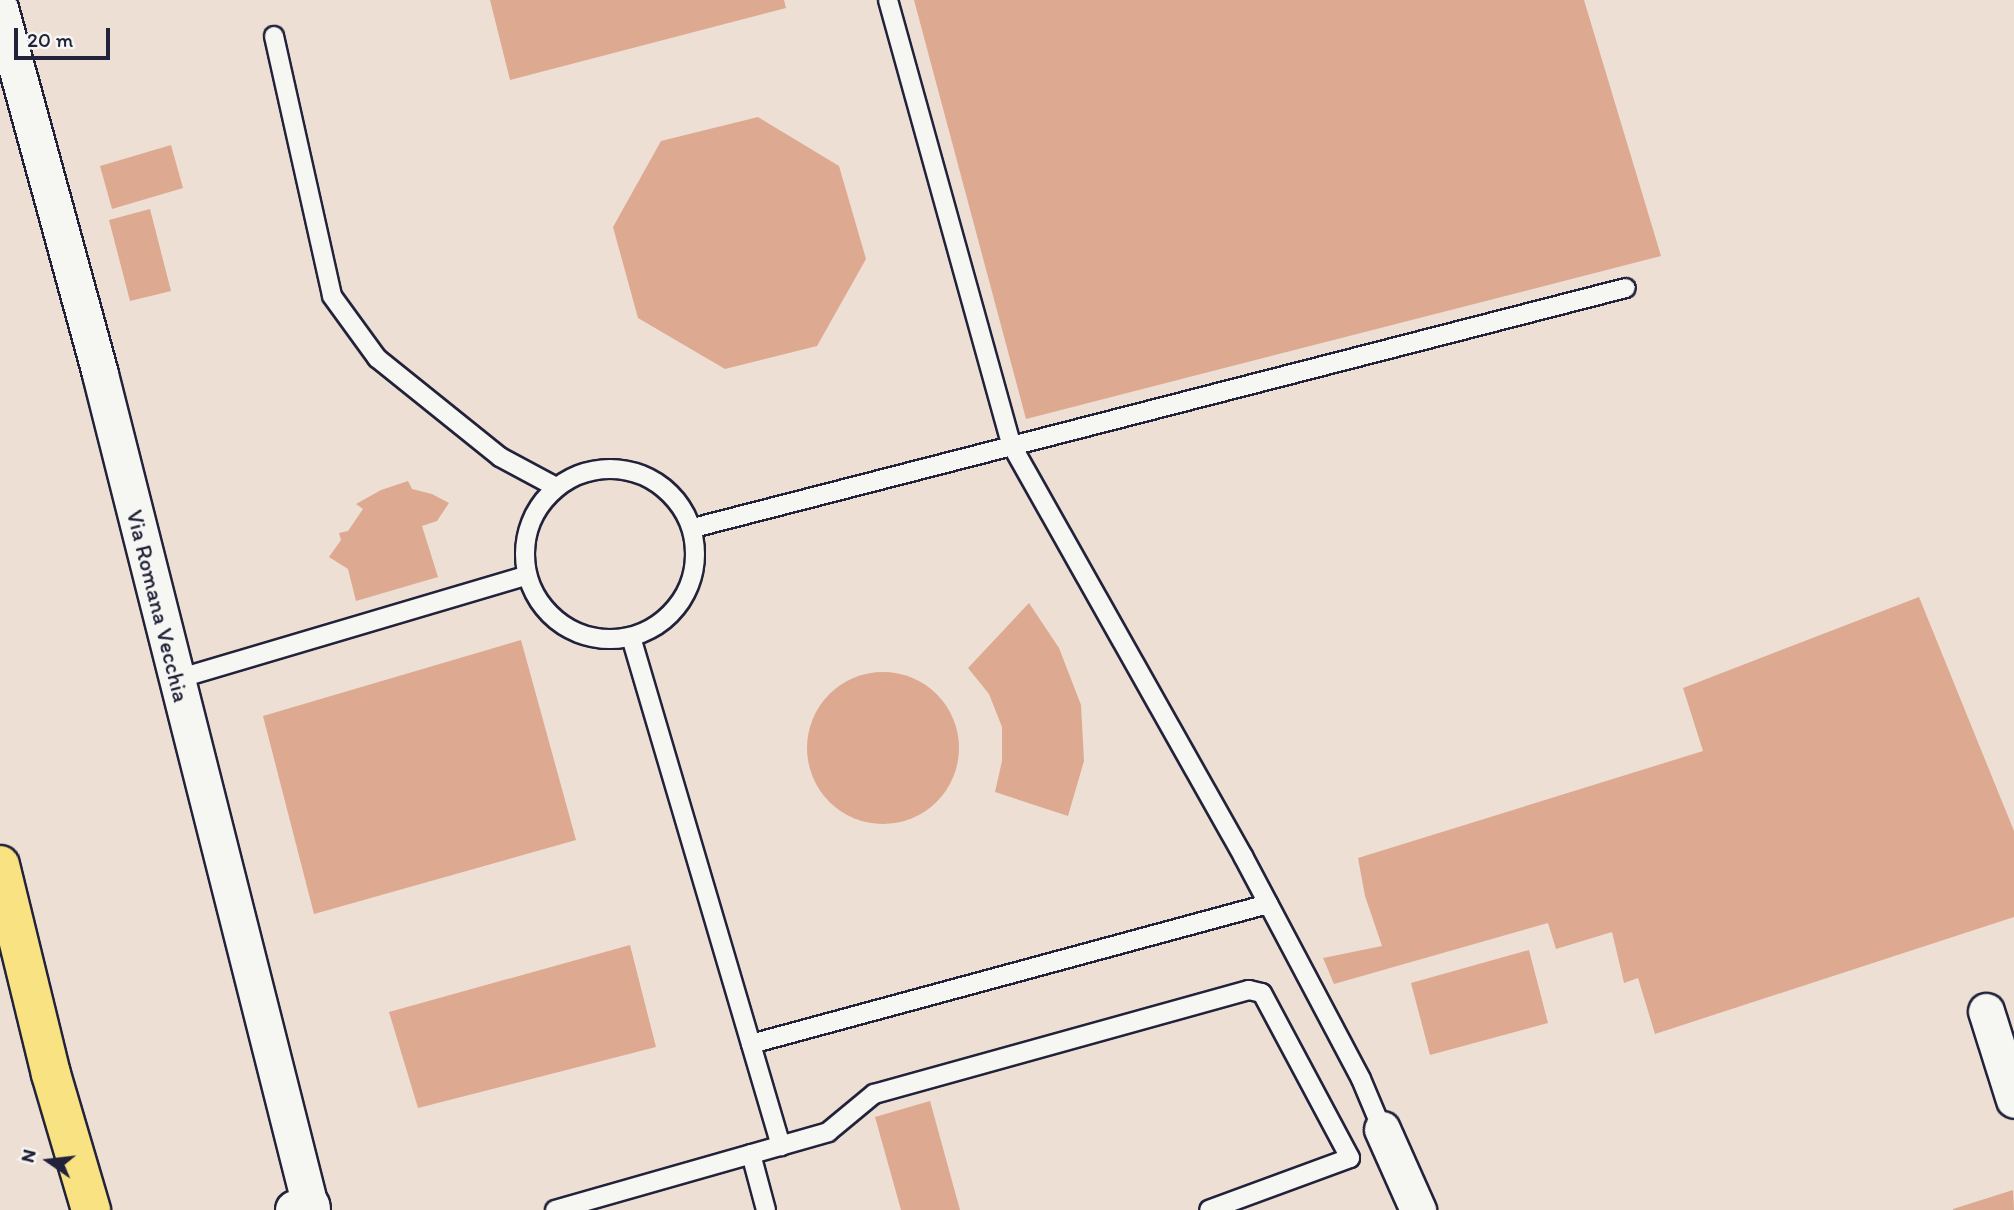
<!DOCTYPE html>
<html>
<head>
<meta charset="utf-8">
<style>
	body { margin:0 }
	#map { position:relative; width:2014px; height:1210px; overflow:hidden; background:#eedfd5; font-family:Itim,sans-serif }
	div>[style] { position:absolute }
	.building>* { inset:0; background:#dda991 }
	.round { border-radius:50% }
	.roads { filter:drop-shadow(2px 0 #22223b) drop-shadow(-2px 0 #22223b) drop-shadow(0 2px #22223b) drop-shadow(0 -2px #22223b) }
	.lane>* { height:18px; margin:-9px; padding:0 9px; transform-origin:9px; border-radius:9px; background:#f6f6f2 }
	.lane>.ring { margin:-9px; padding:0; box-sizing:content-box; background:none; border:18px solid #f6f6f2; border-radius:50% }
	.street>* { height:35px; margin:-17.5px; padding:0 17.5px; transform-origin:17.5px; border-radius:17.5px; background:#f6f6f2 }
	.secondary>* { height:38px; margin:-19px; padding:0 19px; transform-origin:19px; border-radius:19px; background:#f6f6f2 }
	.highway>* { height:38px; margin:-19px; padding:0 19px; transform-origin:19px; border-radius:19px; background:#f8e281 }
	span { translate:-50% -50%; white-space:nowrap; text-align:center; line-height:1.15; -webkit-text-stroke:6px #f6f6f2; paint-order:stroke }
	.street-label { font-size:23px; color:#22223b }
	.north { position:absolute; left:14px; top:1126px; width:70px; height:70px; -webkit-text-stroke:5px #f6f6f2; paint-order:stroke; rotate:284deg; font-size:19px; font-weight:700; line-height:28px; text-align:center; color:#22223b }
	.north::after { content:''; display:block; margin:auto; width:24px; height:32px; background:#22223b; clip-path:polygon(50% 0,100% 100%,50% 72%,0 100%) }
	.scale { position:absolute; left:14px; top:28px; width:96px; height:32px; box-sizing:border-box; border:4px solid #22223b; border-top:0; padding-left:9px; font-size:21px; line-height:24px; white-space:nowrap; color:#22223b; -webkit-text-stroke:5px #f6f6f2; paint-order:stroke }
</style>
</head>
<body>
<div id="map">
	<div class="building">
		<div style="clip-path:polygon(490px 0,784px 0,786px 8px,510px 80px)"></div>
		<div style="clip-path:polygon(914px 0,1584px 0,1661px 256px,1026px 419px)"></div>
		<div style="clip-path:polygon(758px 117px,839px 166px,866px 259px,817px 346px,725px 369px,638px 318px,613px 227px,661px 141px)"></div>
		<div style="clip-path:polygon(171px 145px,183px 188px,112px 209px,100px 166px)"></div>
		<div style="clip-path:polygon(150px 209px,171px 291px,130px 301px,109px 220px)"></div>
		<div style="clip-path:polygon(408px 481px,412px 489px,432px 494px,449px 503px,437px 521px,422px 526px,438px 577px,356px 601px,348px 569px,329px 557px,341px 540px,339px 533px,348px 531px,363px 509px,356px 504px,381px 490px)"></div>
		<div style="clip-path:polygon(1919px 597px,2014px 831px,2014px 917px,1655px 1034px,1638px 978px,1624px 983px,1612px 932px,1556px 949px,1548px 923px,1334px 984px,1323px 958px,1382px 946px,1365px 896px,1358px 858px,1703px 751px,1683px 688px)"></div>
		<div style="clip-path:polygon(1029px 603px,1059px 648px,1081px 705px,1084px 761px,1068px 816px,995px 792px,1002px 761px,1002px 727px,989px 694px,968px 668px)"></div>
		<div style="clip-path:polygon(521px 640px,576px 840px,314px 914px,263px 716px)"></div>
		<div class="round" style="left:807px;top:672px;width:152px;height:152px"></div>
		<div style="clip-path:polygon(630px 945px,656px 1047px,418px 1108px,389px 1012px)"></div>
		<div style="clip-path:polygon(1529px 950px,1548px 1023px,1430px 1055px,1411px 983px)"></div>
		<div style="clip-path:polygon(930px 1101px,960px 1210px,901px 1210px,875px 1117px)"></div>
		<div style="clip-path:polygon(2013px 1190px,2014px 1210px,1953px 1210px,1953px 1209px)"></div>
	</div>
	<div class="roads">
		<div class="lane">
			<div style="left:888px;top:0;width:463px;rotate:74.5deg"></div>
			<div style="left:1012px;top:446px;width:471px;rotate:60.6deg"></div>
			<div style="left:1243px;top:856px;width:252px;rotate:62.1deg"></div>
			<div style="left:1361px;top:1079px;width:54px;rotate:67.2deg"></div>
			<div style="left:274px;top:36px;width:266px;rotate:77.4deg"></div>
			<div style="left:332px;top:296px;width:77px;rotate:54deg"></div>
			<div style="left:377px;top:358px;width:158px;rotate:38.8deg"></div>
			<div style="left:500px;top:457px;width:64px;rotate:28.2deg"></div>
			<div class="ring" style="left:525px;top:469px;width:152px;height:152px"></div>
			<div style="left:693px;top:528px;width:963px;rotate:-14.43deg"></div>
			<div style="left:631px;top:637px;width:531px;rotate:73.58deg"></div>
			<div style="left:177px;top:679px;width:365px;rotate:-16.5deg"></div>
			<div style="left:751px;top:1044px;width:536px;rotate:-15.15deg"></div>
			<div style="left:751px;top:1154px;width:58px;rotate:75deg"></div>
			<div style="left:555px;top:1210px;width:284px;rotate:-15.9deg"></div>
			<div style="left:828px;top:1132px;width:60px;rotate:-39.6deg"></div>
			<div style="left:874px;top:1094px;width:389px;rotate:-15.5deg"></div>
			<div style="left:1249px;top:990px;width:13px;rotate:13deg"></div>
			<div style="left:1262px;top:993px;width:187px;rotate:61.9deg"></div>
			<div style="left:1350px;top:1158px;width:150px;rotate:159.8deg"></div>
		</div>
		<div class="street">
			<div style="left:0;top:8px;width:379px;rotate:74.7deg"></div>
			<div style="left:100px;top:374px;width:858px;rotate:75.83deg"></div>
			<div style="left:1986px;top:1011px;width:93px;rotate:72.5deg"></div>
			<div style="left:1382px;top:1129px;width:89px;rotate:66deg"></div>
		</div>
		<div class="secondary">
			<div style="left:295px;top:1210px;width:16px;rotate:-15deg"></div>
			<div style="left:310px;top:1206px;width:4px;rotate:76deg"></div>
		</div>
		<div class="highway">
			<div style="left:0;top:865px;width:215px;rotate:76.3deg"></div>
			<div style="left:51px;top:1074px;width:142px;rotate:73.6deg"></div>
		</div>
	</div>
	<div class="street-label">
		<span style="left:158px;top:606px;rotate:76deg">Via Romana Vecchia</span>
	</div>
	<div class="north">N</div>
	<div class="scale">20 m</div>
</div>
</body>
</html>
